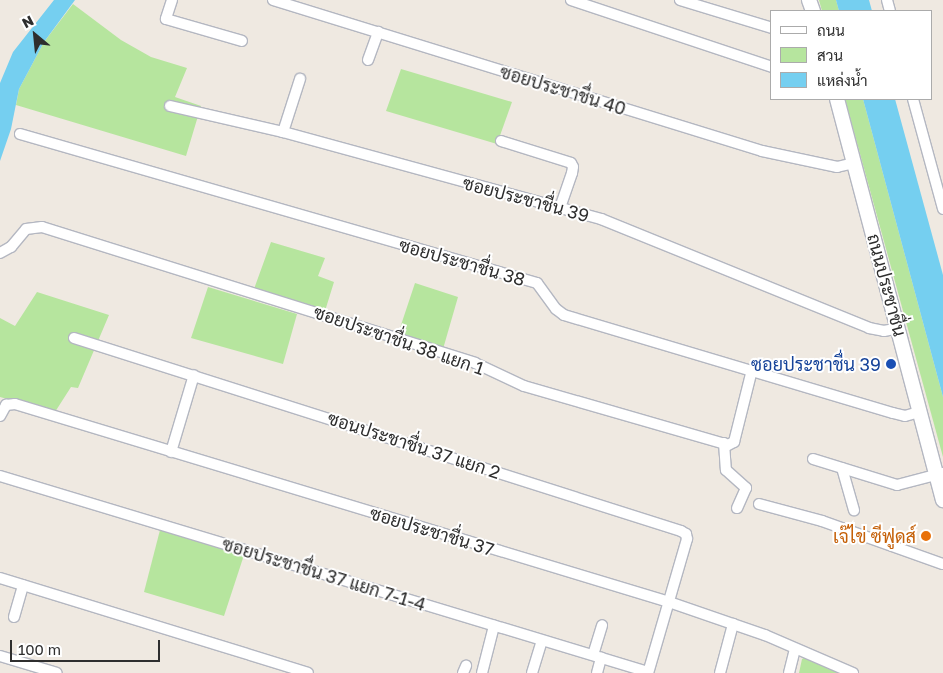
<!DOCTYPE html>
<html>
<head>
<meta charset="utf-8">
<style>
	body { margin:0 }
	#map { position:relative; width:943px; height:673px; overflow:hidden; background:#efe9e1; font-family:"Golos Text",Sarabun,sans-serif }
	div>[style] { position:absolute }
	.green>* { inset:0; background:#b6e59e }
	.water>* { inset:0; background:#75cff0 }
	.roads { filter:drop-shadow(1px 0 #b4b7c1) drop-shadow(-1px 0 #b4b7c1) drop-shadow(0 1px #b4b7c1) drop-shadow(0 -1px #b4b7c1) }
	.minor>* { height:10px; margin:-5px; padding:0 5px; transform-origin:5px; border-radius:5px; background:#fff }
	.secondary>* { height:14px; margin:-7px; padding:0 7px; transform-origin:7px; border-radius:7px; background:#fff }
	.dots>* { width:14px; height:14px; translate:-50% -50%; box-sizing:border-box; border:2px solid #fff; border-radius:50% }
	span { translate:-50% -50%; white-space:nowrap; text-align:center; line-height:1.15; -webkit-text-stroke:4px #fff; paint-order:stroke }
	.street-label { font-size:18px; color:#2e2e2e }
	.transit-label { font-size:18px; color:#164399 }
	.right { translate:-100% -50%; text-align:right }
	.food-label { font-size:18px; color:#c56008 }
	.legend { position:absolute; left:770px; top:10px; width:162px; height:90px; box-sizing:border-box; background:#fff; border:1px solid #ababab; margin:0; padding:6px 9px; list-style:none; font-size:15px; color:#2e2e2e }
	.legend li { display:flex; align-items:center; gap:10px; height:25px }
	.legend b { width:25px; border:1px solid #ababab }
	.north { position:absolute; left:10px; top:10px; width:50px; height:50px; -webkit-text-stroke:4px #fff; paint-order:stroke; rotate:332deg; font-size:14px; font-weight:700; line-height:20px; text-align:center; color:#2e2e2e }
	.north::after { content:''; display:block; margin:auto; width:18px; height:22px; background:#2e2e2e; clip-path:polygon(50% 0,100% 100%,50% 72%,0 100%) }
	.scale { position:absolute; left:10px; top:640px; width:150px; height:22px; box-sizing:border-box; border:2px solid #2e2e2e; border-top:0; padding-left:6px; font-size:15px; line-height:18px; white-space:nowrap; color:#2e2e2e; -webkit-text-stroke:4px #fff; paint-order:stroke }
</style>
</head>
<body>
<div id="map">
	<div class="green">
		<div style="clip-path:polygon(819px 0,836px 0,839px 11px,822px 11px)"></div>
		<div style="clip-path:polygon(73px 4px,121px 40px,151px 57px,187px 68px,175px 97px,201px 106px,186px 156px,16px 105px,19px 89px,44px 42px)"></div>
		<div style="clip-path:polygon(401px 69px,512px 102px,497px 144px,386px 111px)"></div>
		<div style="clip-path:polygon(845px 99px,863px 99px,943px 397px,943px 457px)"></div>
		<div style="clip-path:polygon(271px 242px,325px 258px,318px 276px,334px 282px,325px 311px,254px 289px)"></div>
		<div style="clip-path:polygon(415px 283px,458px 297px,443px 349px,398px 334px)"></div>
		<div style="clip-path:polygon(208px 287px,297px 314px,283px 364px,191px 338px)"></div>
		<div style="clip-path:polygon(37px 292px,109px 315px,78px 388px,71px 387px,55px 412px,0 397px,0 318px,15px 326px)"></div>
		<div style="clip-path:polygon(160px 530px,244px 555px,224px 616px,144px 592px)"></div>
		<div style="clip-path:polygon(806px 657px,844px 673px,799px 673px,802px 659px)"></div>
	</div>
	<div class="water">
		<div style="clip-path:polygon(54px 0,75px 0,44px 42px,19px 89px,11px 129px,0 161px,0 83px,13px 52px)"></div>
		<div style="clip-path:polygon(836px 0,869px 0,872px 11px,839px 11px)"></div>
		<div style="clip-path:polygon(863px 99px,895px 99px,943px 275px,943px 397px)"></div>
	</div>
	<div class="roads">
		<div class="minor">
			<div style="left:172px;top:0;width:20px;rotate:108deg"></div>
			<div style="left:166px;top:19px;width:79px;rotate:16.1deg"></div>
			<div style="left:273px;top:0;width:512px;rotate:17.16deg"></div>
			<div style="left:762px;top:151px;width:77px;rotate:12deg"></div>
			<div style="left:837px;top:167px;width:17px;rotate:-13deg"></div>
			<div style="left:571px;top:0;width:212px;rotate:18.4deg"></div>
			<div style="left:680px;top:0;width:96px;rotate:16.9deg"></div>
			<div style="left:887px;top:0;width:11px;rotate:75deg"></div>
			<div style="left:368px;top:60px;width:30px;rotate:-70deg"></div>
			<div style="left:913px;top:99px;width:114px;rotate:74.7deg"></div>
			<div style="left:170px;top:106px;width:116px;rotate:13deg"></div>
			<div style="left:283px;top:132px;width:330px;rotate:15.3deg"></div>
			<div style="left:601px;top:219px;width:289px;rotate:22.1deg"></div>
			<div style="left:869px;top:328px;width:15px;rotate:11deg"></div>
			<div style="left:884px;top:331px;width:15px;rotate:-11deg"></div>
			<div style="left:283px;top:132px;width:56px;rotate:-72.2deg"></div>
			<div style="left:20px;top:134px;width:538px;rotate:16.08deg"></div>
			<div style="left:537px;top:283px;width:32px;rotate:54deg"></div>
			<div style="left:556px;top:309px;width:10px;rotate:37deg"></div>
			<div style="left:564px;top:315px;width:343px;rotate:16.6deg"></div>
			<div style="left:893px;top:413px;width:12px;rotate:14deg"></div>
			<div style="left:905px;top:416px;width:15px;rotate:-16deg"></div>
			<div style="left:501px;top:141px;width:73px;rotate:17.4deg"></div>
			<div style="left:571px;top:163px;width:4px;rotate:63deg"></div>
			<div style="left:573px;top:167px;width:6px;rotate:99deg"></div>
			<div style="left:572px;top:173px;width:37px;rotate:109deg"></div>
			<div style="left:0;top:253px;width:13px;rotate:-29deg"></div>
			<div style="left:11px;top:247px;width:23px;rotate:-50deg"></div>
			<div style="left:26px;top:229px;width:16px;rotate:-7deg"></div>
			<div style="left:42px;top:227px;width:454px;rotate:17.4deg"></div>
			<div style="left:475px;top:363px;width:54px;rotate:25.1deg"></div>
			<div style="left:524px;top:386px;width:212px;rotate:16.1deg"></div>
			<div style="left:728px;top:445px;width:7px;rotate:-27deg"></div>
			<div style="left:734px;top:442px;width:74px;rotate:-76deg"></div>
			<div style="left:74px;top:338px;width:637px;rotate:17.64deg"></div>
			<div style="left:681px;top:531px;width:6px;rotate:31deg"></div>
			<div style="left:686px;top:534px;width:5px;rotate:79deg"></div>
			<div style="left:687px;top:539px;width:140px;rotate:106.2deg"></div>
			<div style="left:0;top:416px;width:13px;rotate:-61deg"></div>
			<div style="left:6px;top:405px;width:9px;rotate:-6deg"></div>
			<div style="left:15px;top:404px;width:683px;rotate:16.84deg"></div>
			<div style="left:669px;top:602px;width:102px;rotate:19deg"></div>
			<div style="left:765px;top:635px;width:96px;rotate:23.4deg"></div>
			<div style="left:724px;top:443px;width:27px;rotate:86deg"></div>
			<div style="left:726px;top:470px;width:27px;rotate:42deg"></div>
			<div style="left:746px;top:488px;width:22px;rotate:114deg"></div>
			<div style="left:171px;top:452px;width:80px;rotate:-73.4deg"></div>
			<div style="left:813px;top:459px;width:88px;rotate:17.2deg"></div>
			<div style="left:897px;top:485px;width:48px;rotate:-14.6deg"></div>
			<div style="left:842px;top:468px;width:44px;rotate:74.1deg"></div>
			<div style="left:0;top:476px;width:677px;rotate:16.83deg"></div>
			<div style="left:759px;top:504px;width:65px;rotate:15.1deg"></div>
			<div style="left:822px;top:521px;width:128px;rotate:19.6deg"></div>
			<div style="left:0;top:578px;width:322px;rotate:17.1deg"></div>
			<div style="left:14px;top:617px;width:33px;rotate:-74deg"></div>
			<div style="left:593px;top:655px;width:31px;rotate:-73deg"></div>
			<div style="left:0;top:656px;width:59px;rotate:16.6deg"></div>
			<div style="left:463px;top:673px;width:8px;rotate:-67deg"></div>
			<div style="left:482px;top:673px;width:49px;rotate:-75.7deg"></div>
			<div style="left:532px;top:673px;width:34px;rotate:-73deg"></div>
			<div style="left:597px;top:673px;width:16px;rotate:-75deg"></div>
			<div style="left:720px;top:673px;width:51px;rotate:-75.1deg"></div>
			<div style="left:789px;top:673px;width:25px;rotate:-76deg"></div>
		</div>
		<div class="secondary">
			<div style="left:809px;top:0;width:12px;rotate:70deg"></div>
			<div style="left:837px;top:99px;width:415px;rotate:75.2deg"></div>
		</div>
	</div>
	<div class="dots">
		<div style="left:891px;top:364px;background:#1a4fb4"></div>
		<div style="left:926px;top:536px;background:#e8710a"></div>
	</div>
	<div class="street-label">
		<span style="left:563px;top:90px;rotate:17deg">ซอยประชาชื่น 40</span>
		<span style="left:526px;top:199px;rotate:15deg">ซอยประชาชื่น 39</span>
		<span style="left:462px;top:262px;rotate:16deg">ซอยประชาชื่น 38</span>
		<span style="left:887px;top:285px;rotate:75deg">ถนนประชาชื่น</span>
		<span style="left:399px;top:340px;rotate:19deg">ซอยประชาชื่น 38 แยก 1</span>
		<span style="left:414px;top:445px;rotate:18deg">ซอนประชาชื่น 37 แยก 2</span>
		<span style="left:432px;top:531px;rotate:17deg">ซอยประชาชื่น 37</span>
		<span style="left:324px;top:574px;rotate:17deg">ซอยประชาชื่น 37 แยก 7-1-4</span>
	</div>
	<div class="transit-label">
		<span class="right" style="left:881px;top:364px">ซอยประชาชื่น 39</span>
	</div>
	<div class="food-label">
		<span class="right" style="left:916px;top:536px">เจ๊ไข่ ซีฟูดส์</span>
	</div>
	<ul class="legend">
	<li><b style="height:6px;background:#fff"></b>ถนน</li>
	<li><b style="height:14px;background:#b6e59e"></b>สวน</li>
	<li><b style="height:14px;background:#75cff0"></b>แหล่งน้ำ</li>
	</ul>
	<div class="north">N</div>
	<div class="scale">100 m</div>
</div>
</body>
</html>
